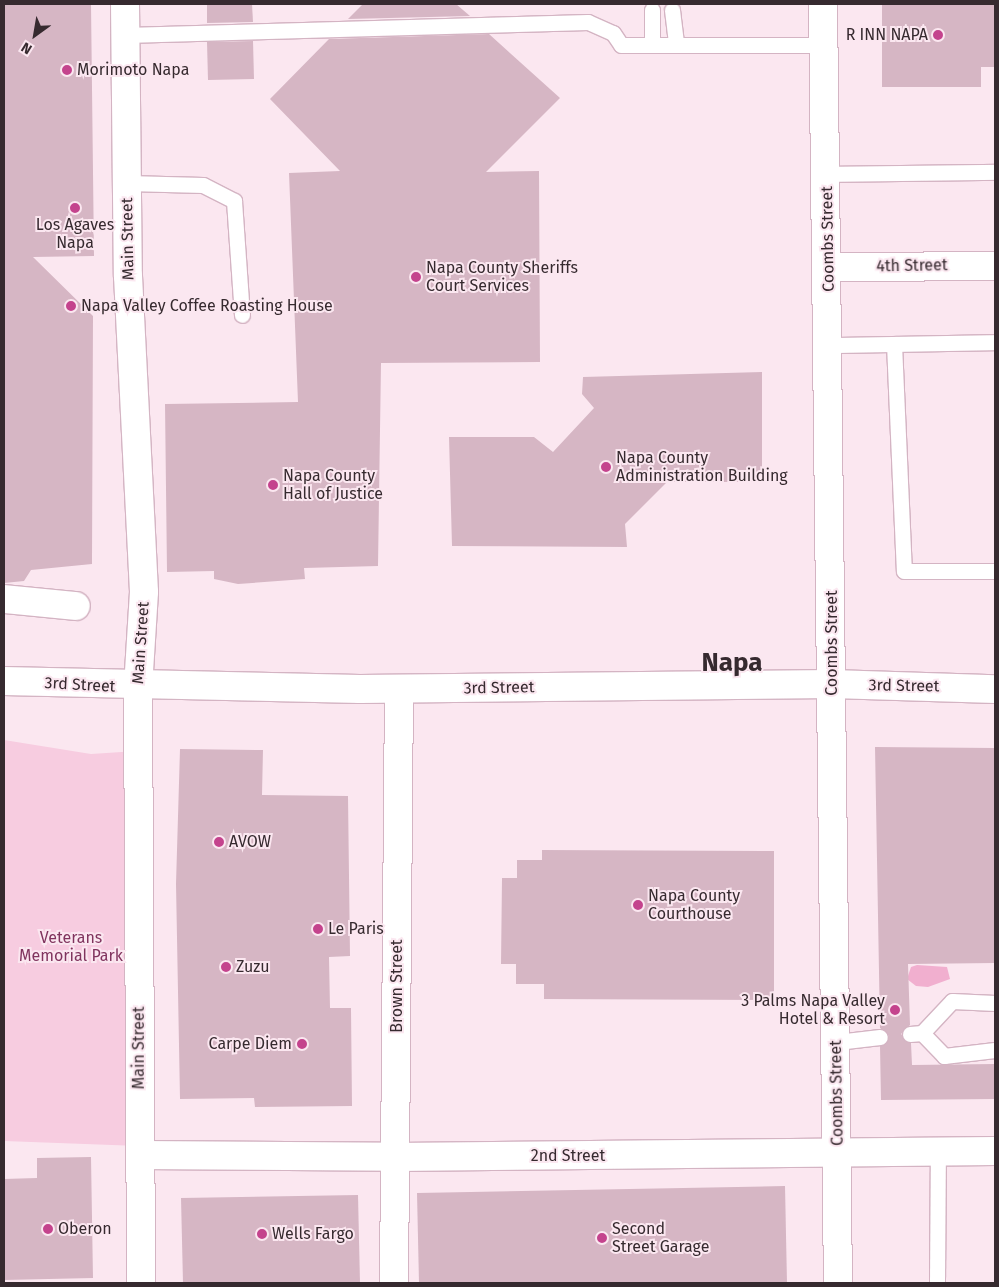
<!DOCTYPE html>
<html>
<head>
<meta charset="utf-8">
<style>
	body { margin:0 }
	#map { position:relative; width:999px; height:1287px; overflow:hidden; background:#fbe7f0; font-family:"Fira Sans",sans-serif }
	div>[style] { position:absolute }
	.green>* { inset:0; background:#f7cce0 }
	.water>* { inset:0; background:#f1afcf }
	.building>* { inset:0; background:#d6b6c4 }
	.roads { filter:drop-shadow(1px 0 #d4b4c3) drop-shadow(-1px 0 #d4b4c3) drop-shadow(0 1px #d4b4c3) drop-shadow(0 -1px #d4b4c3) }
	.lane>* { height:15px; margin:-7.5px; padding:0 7.5px; transform-origin:7.5px; border-radius:7.5px; background:#fff }
	.street>* { height:28px; margin:-14px; padding:0 14px; transform-origin:14px; border-radius:14px; background:#fff }
	.secondary>* { height:28px; margin:-14px; padding:0 14px; transform-origin:14px; border-radius:14px; background:#fff }
	.dots>* { width:14px; height:14px; translate:-50% -50%; box-sizing:border-box; border:2px solid #fbe7f0; border-radius:50% }
	span { translate:-50% -50%; white-space:nowrap; text-align:center; line-height:1.15; -webkit-text-stroke:4px #fbe7f0; paint-order:stroke }
	.poi-label { font-size:16px; color:#362a2f }
	.right { translate:-100% -50%; text-align:right }
	.left { translate:0 -50%; text-align:left }
	.street-label { font-size:16px; color:#362a2f }
	.park-label { font-size:16px; color:#80345e }
	.town-label { font-size:26px; color:#362a2f; font-weight:700 }
	.frame { position:absolute; inset:0; border:5px solid #362a2f; pointer-events:none }
	.north { position:absolute; left:10px; top:10px; width:50px; height:50px; -webkit-text-stroke:4px #fbe7f0; paint-order:stroke; rotate:212deg; font-size:14px; font-weight:700; line-height:20px; text-align:center; color:#362a2f }
	.north::after { content:''; display:block; margin:auto; width:18px; height:22px; background:#362a2f; clip-path:polygon(50% 0,100% 100%,50% 72%,0 100%) }
</style>
</head>
<body>
<div id="map">
	<div class="green">
		<div style="clip-path:polygon(4px 740px,91px 754px,137px 751px,139px 1146px,4px 1141px)"></div>
	</div>
	<div class="water">
		<div style="clip-path:polygon(917px 965px,947px 967px,950px 979px,928px 987px,916px 986px,907px 979px,911px 967px)"></div>
	</div>
	<div class="building">
		<div style="clip-path:polygon(4px 4px,91px 4px,94px 256px,33px 257px,93px 316px,92px 564px,31px 570px,24px 581px,4px 583px)"></div>
		<div style="clip-path:polygon(207px 4px,252px 4px,253px 22px,207px 23px)"></div>
		<div style="clip-path:polygon(363px 4px,456px 4px,470px 16px,348px 19px)"></div>
		<div style="clip-path:polygon(882px 4px,995px 4px,995px 67px,981px 67px,981px 87px,882px 87px)"></div>
		<div style="clip-path:polygon(489px 34px,560px 98px,486px 172px,539px 171px,540px 362px,381px 363px,378px 566px,304px 568px,305px 579px,238px 584px,214px 579px,214px 571px,167px 572px,165px 404px,298px 402px,289px 173px,340px 171px,270px 99px,329px 39px)"></div>
		<div style="clip-path:polygon(253px 41px,254px 79px,208px 80px,207px 42px)"></div>
		<div style="clip-path:polygon(762px 372px,762px 482px,667px 482px,625px 524px,627px 547px,452px 546px,449px 437px,534px 437px,553px 452px,594px 408px,582px 394px,583px 377px)"></div>
		<div style="clip-path:polygon(875px 747px,995px 748px,995px 963px,908px 964px,910px 1025px,901px 1034px,911px 1043px,912px 1065px,995px 1064px,995px 1099px,881px 1100px,880px 1046px,889px 1036px,880px 1028px)"></div>
		<div style="clip-path:polygon(180px 749px,263px 750px,262px 795px,348px 796px,350px 956px,329px 957px,330px 1008px,351px 1008px,352px 1106px,255px 1107px,254px 1098px,180px 1099px,176px 884px)"></div>
		<div style="clip-path:polygon(542px 850px,774px 851px,774px 1000px,544px 999px,544px 984px,516px 984px,516px 964px,501px 964px,502px 878px,517px 878px,517px 860px,542px 860px)"></div>
		<div style="clip-path:polygon(91px 1157px,93px 1278px,4px 1280px,4px 1179px,37px 1178px,37px 1158px)"></div>
		<div style="clip-path:polygon(785px 1186px,787px 1283px,419px 1283px,417px 1193px)"></div>
		<div style="clip-path:polygon(358px 1195px,360px 1283px,183px 1283px,181px 1198px)"></div>
	</div>
	<div class="roads">
		<div class="lane">
			<div style="left:672px;top:10px;width:35px;rotate:83deg"></div>
			<div style="left:125px;top:35px;width:463px;rotate:-1.6deg"></div>
			<div style="left:588px;top:22px;width:27px;rotate:24deg"></div>
			<div style="left:613px;top:33px;width:14px;rotate:56deg"></div>
			<div style="left:621px;top:45px;width:203px"></div>
			<div style="left:652px;top:45px;width:35px;rotate:-90deg"></div>
			<div style="left:827px;top:174px;width:168px;rotate:-0.7deg"></div>
			<div style="left:127px;top:183px;width:76px;rotate:1.5deg"></div>
			<div style="left:203px;top:185px;width:35px;rotate:27deg"></div>
			<div style="left:234px;top:201px;width:114px;rotate:86deg"></div>
			<div style="left:894px;top:344px;width:227px;rotate:87.5deg"></div>
			<div style="left:904px;top:571px;width:91px"></div>
			<div style="left:830px;top:345px;width:165px;rotate:-1deg"></div>
			<div style="left:922px;top:1033px;width:32px;rotate:46deg"></div>
			<div style="left:944px;top:1056px;width:51px;rotate:-6.7deg"></div>
			<div style="left:910px;top:1034px;width:12px;rotate:-5deg"></div>
			<div style="left:922px;top:1033px;width:44px;rotate:-46.8deg"></div>
			<div style="left:952px;top:1001px;width:43px;rotate:2.7deg"></div>
			<div style="left:837px;top:1042px;width:43px;rotate:-6.6deg"></div>
			<div style="left:937px;top:1283px;width:131px;rotate:-89.6deg"></div>
		</div>
		<div class="street">
			<div style="left:125px;top:4px;width:272px;rotate:89.4deg"></div>
			<div style="left:128px;top:276px;width:316px;rotate:87.1deg"></div>
			<div style="left:144px;top:592px;width:95px;rotate:93.6deg"></div>
			<div style="left:829px;top:267px;width:166px;rotate:-0.3deg"></div>
			<div style="left:4px;top:599px;width:72px;rotate:5.6deg"></div>
			<div style="left:394px;top:1283px;width:594px;rotate:-89.52deg"></div>
		</div>
		<div class="secondary">
			<div style="left:823px;top:4px;width:1279px;rotate:89.33deg"></div>
			<div style="left:4px;top:681px;width:356px;rotate:1.3deg"></div>
			<div style="left:360px;top:689px;width:472px;rotate:-0.6deg"></div>
			<div style="left:832px;top:684px;width:163px;rotate:1.8deg"></div>
			<div style="left:138px;top:687px;width:596px;rotate:89.71deg"></div>
			<div style="left:141px;top:1155px;width:255px;rotate:0.4deg"></div>
			<div style="left:396px;top:1157px;width:599px;rotate:-0.57deg"></div>
		</div>
	</div>
	<div class="dots">
		<div style="left:938px;top:35px;background:#c4438d"></div>
		<div style="left:67px;top:70px;background:#c4438d"></div>
		<div style="left:75px;top:208px;background:#c4438d"></div>
		<div style="left:416px;top:277px;background:#c4438d"></div>
		<div style="left:71px;top:306px;background:#c4438d"></div>
		<div style="left:606px;top:467px;background:#c4438d"></div>
		<div style="left:273px;top:485px;background:#c4438d"></div>
		<div style="left:219px;top:842px;background:#c4438d"></div>
		<div style="left:638px;top:905px;background:#c4438d"></div>
		<div style="left:318px;top:929px;background:#c4438d"></div>
		<div style="left:226px;top:967px;background:#c4438d"></div>
		<div style="left:895px;top:1010px;background:#c4438d"></div>
		<div style="left:302px;top:1044px;background:#c4438d"></div>
		<div style="left:48px;top:1229px;background:#c4438d"></div>
		<div style="left:262px;top:1234px;background:#c4438d"></div>
		<div style="left:602px;top:1238px;background:#c4438d"></div>
	</div>
	<div class="poi-label">
		<span class="right" style="left:928px;top:35px">R INN NAPA</span>
		<span class="left" style="left:77px;top:70px">Morimoto Napa</span>
		<span style="left:75px;top:234px">Los Agaves<br>Napa</span>
		<span class="left" style="left:426px;top:277px">Napa County Sheriffs<br>Court Services</span>
		<span class="left" style="left:81px;top:306px">Napa Valley Coffee Roasting House</span>
		<span class="left" style="left:616px;top:467px">Napa County<br>Administration Building</span>
		<span class="left" style="left:283px;top:485px">Napa County<br>Hall of Justice</span>
		<span class="left" style="left:229px;top:842px">AVOW</span>
		<span class="left" style="left:648px;top:905px">Napa County<br>Courthouse</span>
		<span class="left" style="left:328px;top:929px">Le Paris</span>
		<span class="left" style="left:236px;top:967px">Zuzu</span>
		<span class="right" style="left:885px;top:1010px">3 Palms Napa Valley<br>Hotel &amp; Resort</span>
		<span class="right" style="left:292px;top:1044px">Carpe Diem</span>
		<span class="left" style="left:58px;top:1229px">Oberon</span>
		<span class="left" style="left:612px;top:1238px">Second<br>Street Garage</span>
		<span class="left" style="left:272px;top:1234px">Wells Fargo</span>
	</div>
	<div class="street-label">
		<span style="left:128px;top:239px;rotate:-91deg">Main Street</span>
		<span style="left:828px;top:239px;rotate:-91deg">Coombs Street</span>
		<span style="left:912px;top:266px;rotate:-1deg">4th Street</span>
		<span style="left:141px;top:643px;rotate:-86deg">Main Street</span>
		<span style="left:832px;top:643px;rotate:-90deg">Coombs Street</span>
		<span style="left:80px;top:685px;rotate:3deg">3rd Street</span>
		<span style="left:904px;top:686px;rotate:1deg">3rd Street</span>
		<span style="left:499px;top:688px;rotate:-1deg">3rd Street</span>
		<span style="left:397px;top:986px;rotate:-90deg">Brown Street</span>
		<span style="left:139px;top:1048px;rotate:-90deg">Main Street</span>
		<span style="left:837px;top:1093px;rotate:-91deg">Coombs Street</span>
		<span style="left:568px;top:1156px">2nd Street</span>
	</div>
	<div class="park-label">
		<span style="left:71px;top:947px">Veterans<br>Memorial Park</span>
	</div>
	<div class="town-label">
		<span style="left:732px;top:663px">Napa</span>
	</div>
	<div class="frame"></div>
	<div class="north">N</div>
</div>
</body>
</html>
